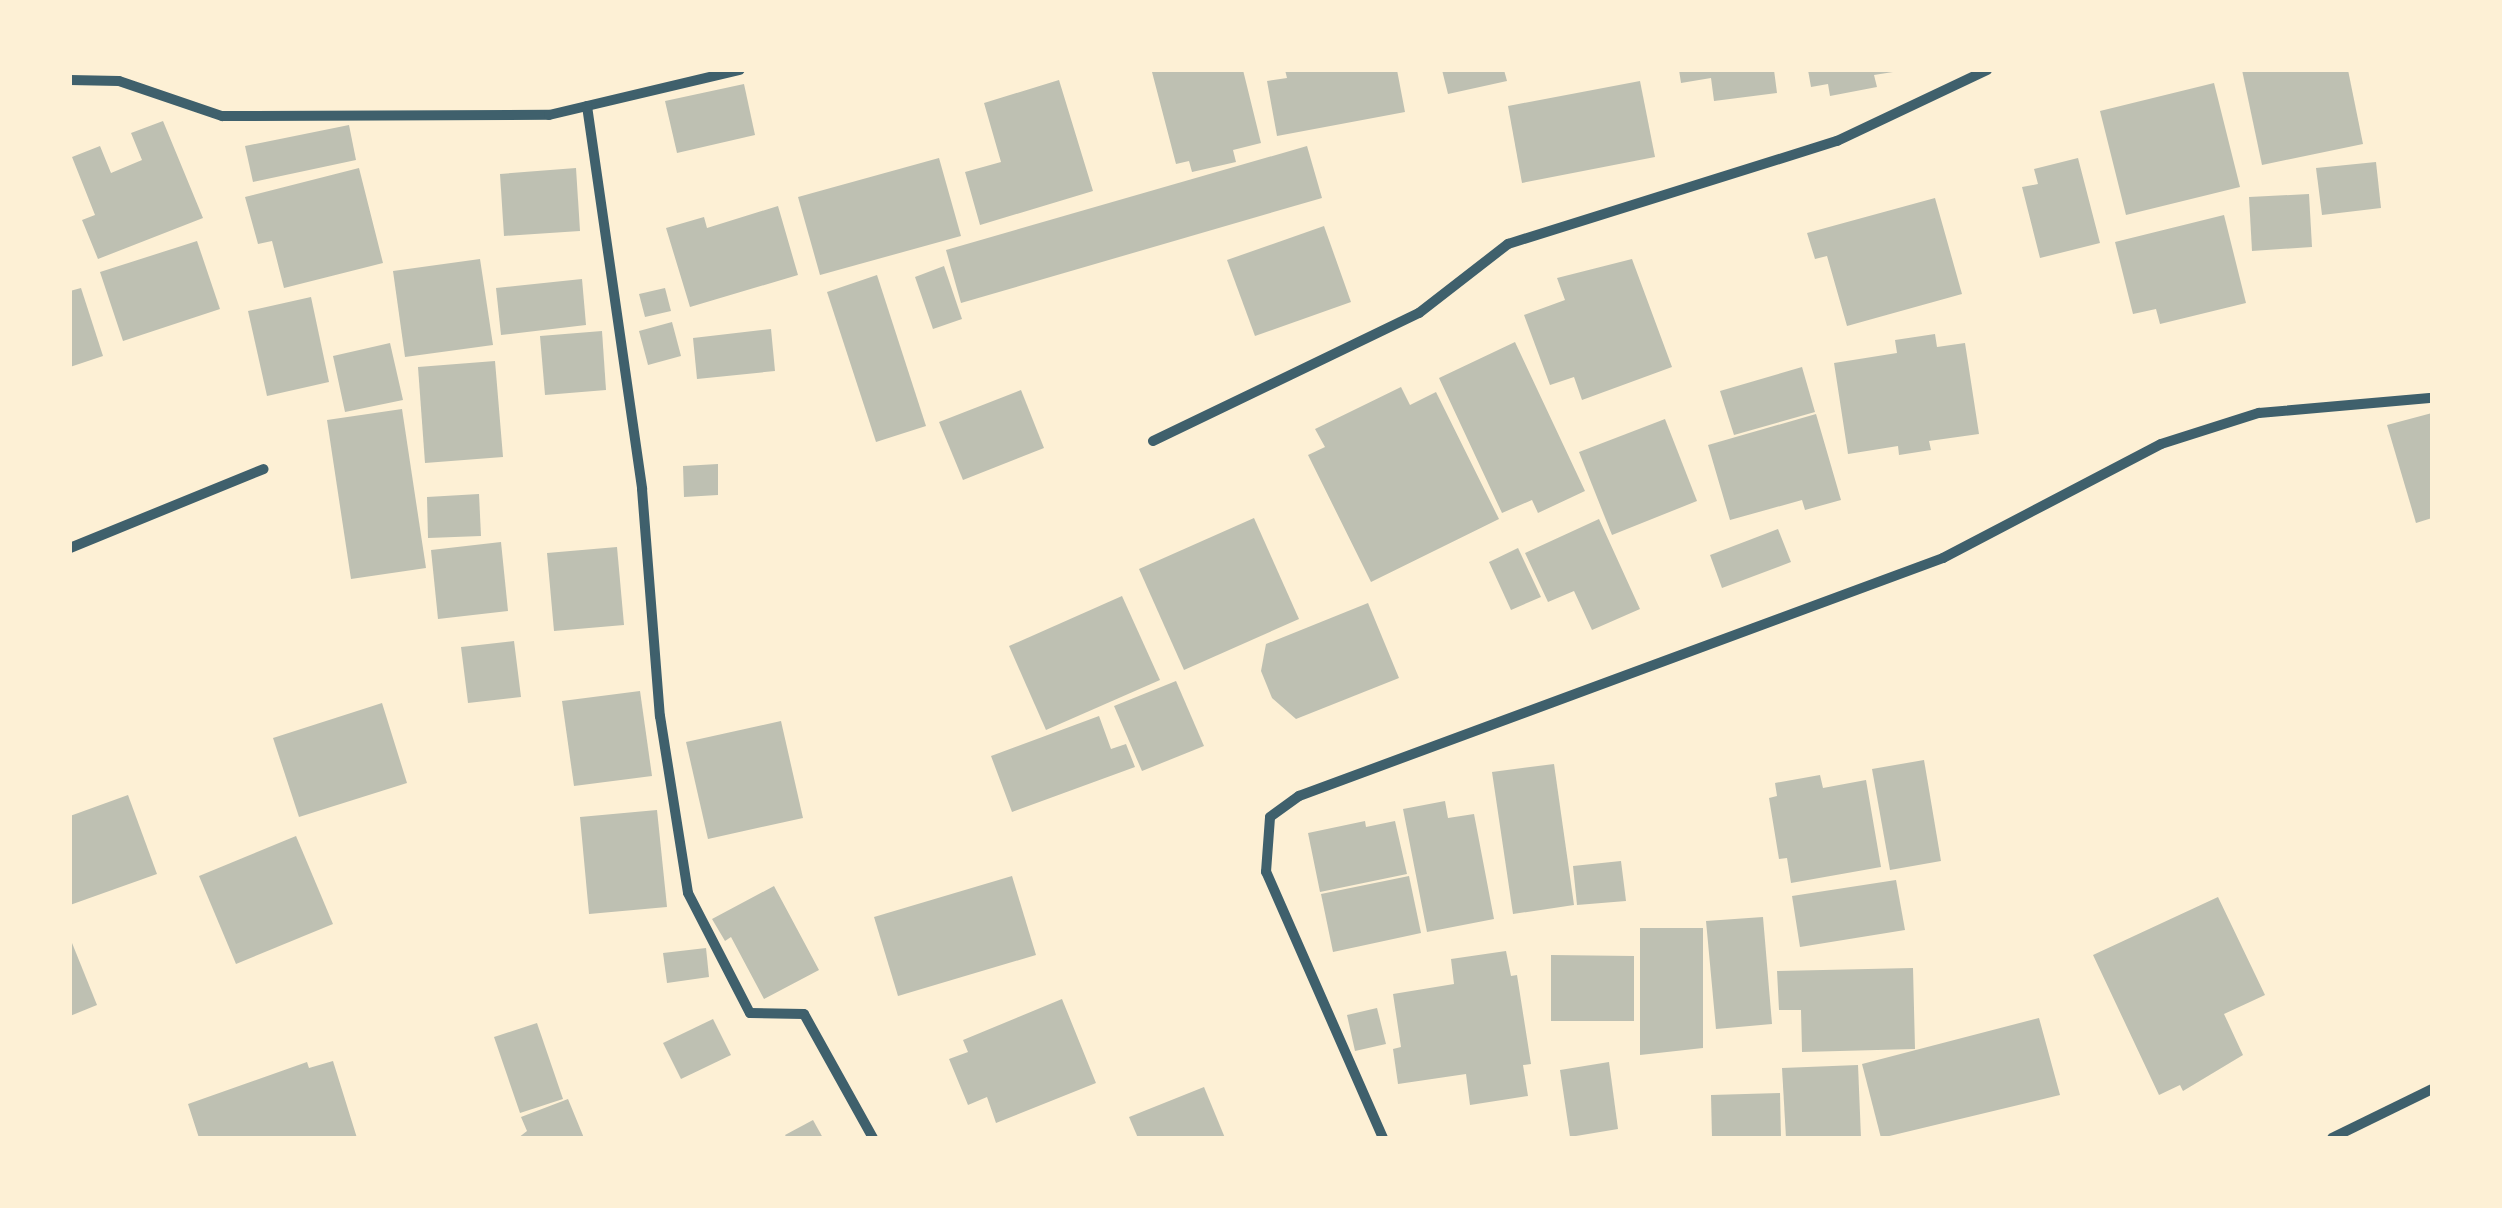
<!DOCTYPE html>
<html>
<head>
<meta charset="utf-8">
<style>
	body { margin:0 }
	#map { position:relative; width:2502px; height:1208px; overflow:hidden; background:#fdf0d5; font-family:"Fira Sans",sans-serif }
	div>[style] { position:absolute }
	.building>* { inset:0; background:#bec0b2 }
	.minor>* { height:10px; margin:-5px; padding:0 5px; transform-origin:5px; border-radius:5px; background:#3f606c }
	span { translate:-50% -50%; white-space:nowrap; text-align:center; line-height:1.15; -webkit-text-stroke:8px #fdf0d5; paint-order:stroke }
	.frame { position:absolute; inset:0; border:72px solid #fdf0d5; pointer-events:none }
</style>
</head>
<body>
<div id="map">
	<div class="building">
		<div style="clip-path:polygon(1243px 70px,1261px 143px,1233px 150px,1236px 162px,1192px 172px,1189px 161px,1176px 164px,1152px 72px)"></div>
		<div style="clip-path:polygon(1285px 70px,1397px 70px,1405px 112px,1277px 136px,1267px 81px,1287px 78px)"></div>
		<div style="clip-path:polygon(1442px 70px,1504px 70px,1507px 81px,1448px 94px)"></div>
		<div style="clip-path:polygon(1679px 70px,1774px 70px,1777px 93px,1714px 101px,1711px 78px,1681px 83px)"></div>
		<div style="clip-path:polygon(1808px 70px,1893px 70px,1893px 72px,1874px 75px,1877px 87px,1830px 96px,1828px 84px,1811px 87px)"></div>
		<div style="clip-path:polygon(2242px 70px,2348px 70px,2363px 144px,2262px 165px)"></div>
		<div style="clip-path:polygon(1059px 80px,1093px 191px,980px 225px,965px 172px,1001px 162px,984px 103px)"></div>
		<div style="clip-path:polygon(1640px 81px,1655px 157px,1522px 183px,1508px 106px)"></div>
		<div style="clip-path:polygon(2214px 83px,2240px 187px,2126px 215px,2100px 111px)"></div>
		<div style="clip-path:polygon(744px 84px,755px 135px,677px 153px,665px 101px)"></div>
		<div style="clip-path:polygon(163px 121px,203px 218px,98px 259px,82px 220px,95px 215px,72px 157px,100px 146px,111px 173px,142px 160px,131px 133px)"></div>
		<div style="clip-path:polygon(349px 125px,356px 160px,253px 182px,245px 146px)"></div>
		<div style="clip-path:polygon(1307px 146px,1322px 198px,961px 303px,946px 250px)"></div>
		<div style="clip-path:polygon(939px 158px,961px 236px,820px 275px,798px 197px)"></div>
		<div style="clip-path:polygon(2078px 158px,2100px 243px,2040px 258px,2022px 187px,2038px 184px,2034px 169px)"></div>
		<div style="clip-path:polygon(2376px 162px,2381px 208px,2322px 215px,2316px 168px)"></div>
		<div style="clip-path:polygon(359px 168px,383px 263px,284px 288px,272px 241px,258px 244px,245px 197px)"></div>
		<div style="clip-path:polygon(576px 168px,580px 231px,504px 236px,500px 174px)"></div>
		<div style="clip-path:polygon(2309px 194px,2312px 247px,2252px 251px,2249px 197px)"></div>
		<div style="clip-path:polygon(1935px 198px,1962px 294px,1847px 326px,1827px 256px,1815px 259px,1807px 233px)"></div>
		<div style="clip-path:polygon(778px 206px,798px 275px,690px 307px,666px 228px,704px 217px,707px 228px)"></div>
		<div style="clip-path:polygon(2224px 215px,2246px 303px,2160px 324px,2156px 309px,2133px 314px,2115px 242px)"></div>
		<div style="clip-path:polygon(1324px 226px,1351px 302px,1255px 336px,1227px 260px)"></div>
		<div style="clip-path:polygon(197px 241px,220px 309px,123px 341px,100px 272px)"></div>
		<div style="clip-path:polygon(480px 259px,493px 345px,405px 357px,393px 271px)"></div>
		<div style="clip-path:polygon(1632px 259px,1672px 367px,1582px 400px,1574px 377px,1550px 385px,1524px 315px,1565px 300px,1557px 278px)"></div>
		<div style="clip-path:polygon(944px 266px,962px 319px,933px 329px,915px 277px)"></div>
		<div style="clip-path:polygon(877px 275px,926px 426px,876px 442px,827px 292px)"></div>
		<div style="clip-path:polygon(582px 279px,586px 325px,501px 335px,496px 288px)"></div>
		<div style="clip-path:polygon(81px 288px,103px 356px,70px 367px,70px 291px)"></div>
		<div style="clip-path:polygon(665px 288px,671px 311px,645px 317px,639px 294px)"></div>
		<div style="clip-path:polygon(311px 297px,329px 382px,267px 396px,248px 311px)"></div>
		<div style="clip-path:polygon(672px 322px,681px 356px,648px 365px,639px 331px)"></div>
		<div style="clip-path:polygon(771px 329px,775px 371px,697px 379px,693px 338px)"></div>
		<div style="clip-path:polygon(602px 331px,606px 390px,545px 395px,540px 336px)"></div>
		<div style="clip-path:polygon(1935px 334px,1937px 347px,1965px 343px,1979px 434px,1929px 441px,1931px 450px,1899px 455px,1898px 446px,1848px 454px,1834px 363px,1897px 353px,1895px 340px)"></div>
		<div style="clip-path:polygon(1515px 342px,1585px 491px,1538px 513px,1532px 500px,1502px 513px,1439px 378px)"></div>
		<div style="clip-path:polygon(390px 343px,403px 400px,345px 412px,333px 356px)"></div>
		<div style="clip-path:polygon(495px 361px,503px 457px,425px 463px,418px 367px)"></div>
		<div style="clip-path:polygon(1802px 367px,1815px 412px,1734px 435px,1720px 391px)"></div>
		<div style="clip-path:polygon(1401px 387px,1410px 405px,1436px 392px,1499px 519px,1371px 582px,1308px 455px,1325px 447px,1315px 429px)"></div>
		<div style="clip-path:polygon(1021px 390px,1044px 448px,963px 480px,939px 422px)"></div>
		<div style="clip-path:polygon(402px 409px,426px 568px,351px 579px,327px 420px)"></div>
		<div style="clip-path:polygon(2432px 413px,2432px 518px,2416px 523px,2387px 425px)"></div>
		<div style="clip-path:polygon(1816px 414px,1841px 500px,1805px 510px,1802px 500px,1730px 520px,1708px 445px)"></div>
		<div style="clip-path:polygon(1665px 419px,1697px 501px,1612px 535px,1579px 452px)"></div>
		<div style="clip-path:polygon(718px 464px,718px 495px,684px 497px,683px 466px)"></div>
		<div style="clip-path:polygon(479px 494px,481px 536px,428px 538px,427px 497px)"></div>
		<div style="clip-path:polygon(1254px 518px,1299px 619px,1184px 670px,1139px 569px)"></div>
		<div style="clip-path:polygon(1599px 519px,1640px 609px,1592px 630px,1574px 591px,1548px 602px,1525px 553px)"></div>
		<div style="clip-path:polygon(1778px 529px,1791px 562px,1722px 588px,1710px 555px)"></div>
		<div style="clip-path:polygon(501px 542px,508px 611px,438px 619px,431px 550px)"></div>
		<div style="clip-path:polygon(617px 547px,624px 625px,554px 631px,547px 553px)"></div>
		<div style="clip-path:polygon(1518px 548px,1541px 597px,1511px 610px,1489px 562px)"></div>
		<div style="clip-path:polygon(1122px 596px,1160px 680px,1046px 730px,1009px 646px)"></div>
		<div style="clip-path:polygon(1368px 603px,1399px 678px,1296px 719px,1272px 698px,1261px 671px,1266px 644px)"></div>
		<div style="clip-path:polygon(514px 641px,521px 697px,468px 703px,461px 647px)"></div>
		<div style="clip-path:polygon(1176px 681px,1204px 746px,1142px 771px,1114px 706px)"></div>
		<div style="clip-path:polygon(640px 691px,652px 776px,574px 786px,562px 701px)"></div>
		<div style="clip-path:polygon(382px 703px,407px 783px,299px 817px,273px 738px)"></div>
		<div style="clip-path:polygon(1099px 716px,1111px 749px,1126px 744px,1135px 767px,1012px 812px,991px 756px)"></div>
		<div style="clip-path:polygon(781px 721px,803px 818px,708px 839px,686px 742px)"></div>
		<div style="clip-path:polygon(1924px 760px,1941px 861px,1890px 870px,1872px 769px)"></div>
		<div style="clip-path:polygon(1554px 764px,1574px 905px,1513px 914px,1492px 772px)"></div>
		<div style="clip-path:polygon(1820px 775px,1823px 788px,1866px 780px,1881px 867px,1791px 883px,1787px 858px,1779px 859px,1769px 798px,1777px 796px,1775px 783px)"></div>
		<div style="clip-path:polygon(128px 795px,157px 874px,70px 905px,70px 816px)"></div>
		<div style="clip-path:polygon(1445px 801px,1448px 818px,1474px 814px,1494px 919px,1427px 932px,1403px 809px)"></div>
		<div style="clip-path:polygon(657px 810px,667px 907px,589px 914px,580px 817px)"></div>
		<div style="clip-path:polygon(1365px 821px,1366px 827px,1395px 821px,1407px 874px,1320px 892px,1308px 833px)"></div>
		<div style="clip-path:polygon(296px 836px,333px 924px,236px 964px,199px 876px)"></div>
		<div style="clip-path:polygon(1621px 861px,1626px 901px,1577px 905px,1573px 866px)"></div>
		<div style="clip-path:polygon(1012px 876px,1036px 955px,898px 996px,874px 917px)"></div>
		<div style="clip-path:polygon(1409px 876px,1421px 933px,1333px 952px,1321px 894px)"></div>
		<div style="clip-path:polygon(1896px 880px,1905px 930px,1800px 947px,1792px 896px)"></div>
		<div style="clip-path:polygon(774px 886px,819px 970px,764px 999px,731px 937px,725px 941px,712px 919px)"></div>
		<div style="clip-path:polygon(2218px 897px,2265px 995px,2224px 1014px,2243px 1055px,2183px 1091px,2180px 1085px,2159px 1095px,2093px 955px)"></div>
		<div style="clip-path:polygon(1763px 917px,1772px 1024px,1716px 1029px,1706px 921px)"></div>
		<div style="clip-path:polygon(1640px 928px,1703px 928px,1703px 1048px,1640px 1055px)"></div>
		<div style="clip-path:polygon(70px 938px,97px 1005px,70px 1016px)"></div>
		<div style="clip-path:polygon(706px 948px,709px 977px,667px 983px,663px 953px)"></div>
		<div style="clip-path:polygon(1506px 951px,1511px 976px,1517px 975px,1531px 1064px,1523px 1065px,1528px 1096px,1470px 1105px,1466px 1074px,1398px 1084px,1393px 1049px,1401px 1047px,1393px 994px,1454px 984px,1451px 959px)"></div>
		<div style="clip-path:polygon(1551px 955px,1634px 956px,1634px 1021px,1551px 1021px)"></div>
		<div style="clip-path:polygon(1913px 968px,1915px 1049px,1802px 1052px,1801px 1010px,1779px 1010px,1777px 971px)"></div>
		<div style="clip-path:polygon(1062px 999px,1096px 1083px,996px 1123px,987px 1097px,968px 1105px,949px 1059px,968px 1052px,963px 1040px)"></div>
		<div style="clip-path:polygon(1377px 1008px,1386px 1044px,1355px 1051px,1347px 1015px)"></div>
		<div style="clip-path:polygon(2039px 1018px,2060px 1095px,1881px 1138px,1862px 1064px)"></div>
		<div style="clip-path:polygon(713px 1019px,731px 1055px,681px 1079px,663px 1043px)"></div>
		<div style="clip-path:polygon(537px 1023px,563px 1099px,520px 1113px,494px 1037px)"></div>
		<div style="clip-path:polygon(333px 1061px,357px 1138px,199px 1138px,188px 1104px,307px 1062px,309px 1068px)"></div>
		<div style="clip-path:polygon(1609px 1062px,1618px 1129px,1570px 1137px,1560px 1070px)"></div>
		<div style="clip-path:polygon(1858px 1065px,1861px 1138px,1786px 1138px,1782px 1068px)"></div>
		<div style="clip-path:polygon(1204px 1087px,1225px 1138px,1138px 1138px,1129px 1117px)"></div>
		<div style="clip-path:polygon(1780px 1093px,1781px 1138px,1712px 1138px,1711px 1095px)"></div>
		<div style="clip-path:polygon(568px 1099px,584px 1138px,518px 1138px,527px 1131px,521px 1117px)"></div>
		<div style="clip-path:polygon(813px 1120px,823px 1138px,787px 1138px,785px 1135px)"></div>
	</div>
	<div class="minor">
		<div style="left:70px;top:80px;width:49px;rotate:1.2deg"></div>
		<div style="left:119px;top:81px;width:109px;rotate:18.8deg"></div>
		<div style="left:222px;top:116px;width:327px;rotate:-0.2deg"></div>
		<div style="left:549px;top:115px;width:196px;rotate:-13.3deg"></div>
		<div style="left:587px;top:106px;width:387px;rotate:81.8deg"></div>
		<div style="left:642px;top:489px;width:228px;rotate:85.5deg"></div>
		<div style="left:660px;top:716px;width:179px;rotate:81deg"></div>
		<div style="left:688px;top:893px;width:135px;rotate:62.7deg"></div>
		<div style="left:750px;top:1013px;width:54px;rotate:1.1deg"></div>
		<div style="left:804px;top:1014px;width:142px;rotate:60.9deg"></div>
		<div style="left:1153px;top:441px;width:295px;rotate:-25.7deg"></div>
		<div style="left:1419px;top:313px;width:113px;rotate:-37.8deg"></div>
		<div style="left:1508px;top:244px;width:345px;rotate:-17.4deg"></div>
		<div style="left:1837px;top:141px;width:166px;rotate:-25.3deg"></div>
		<div style="left:70px;top:548px;width:209px;rotate:-22.2deg"></div>
		<div style="left:1383px;top:1138px;width:291px;rotate:-113.7deg"></div>
		<div style="left:1266px;top:872px;width:55px;rotate:-85.8deg"></div>
		<div style="left:1270px;top:817px;width:36px;rotate:-36deg"></div>
		<div style="left:1299px;top:796px;width:687px;rotate:-20.28deg"></div>
		<div style="left:1943px;top:558px;width:246px;rotate:-27.6deg"></div>
		<div style="left:2161px;top:444px;width:103px;rotate:-17.6deg"></div>
		<div style="left:2259px;top:413px;width:174px;rotate:-5deg"></div>
		<div style="left:2332px;top:1138px;width:111px;rotate:-26.1deg"></div>
	</div>
	<div class="frame"></div>
</div>
</body>
</html>
